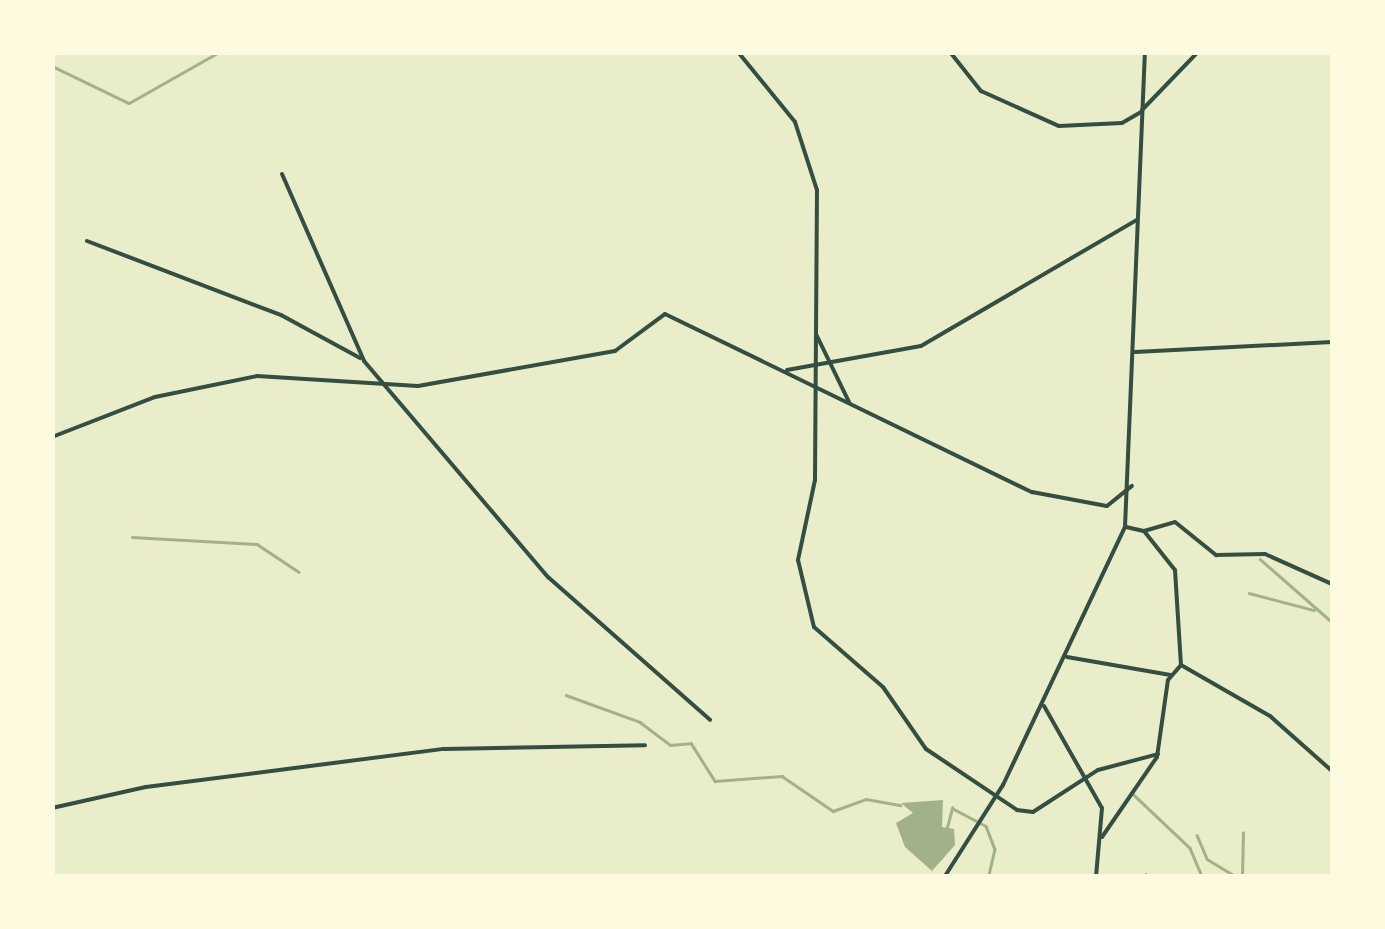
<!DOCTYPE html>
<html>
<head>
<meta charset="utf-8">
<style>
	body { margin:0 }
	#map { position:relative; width:1385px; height:929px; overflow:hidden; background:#e9edc9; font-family:Inter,sans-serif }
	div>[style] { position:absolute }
	.water>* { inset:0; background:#a3b18a }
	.stream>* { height:2.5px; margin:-1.25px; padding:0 1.25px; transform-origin:1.25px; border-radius:1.25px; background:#a3b18a }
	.minor>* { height:4px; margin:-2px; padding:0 2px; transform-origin:2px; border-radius:2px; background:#344e41 }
	.tertiary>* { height:4px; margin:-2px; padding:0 2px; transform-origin:2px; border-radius:2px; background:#344e41 }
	span { translate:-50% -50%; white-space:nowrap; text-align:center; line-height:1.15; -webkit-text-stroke:10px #fefae0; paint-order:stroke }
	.frame { position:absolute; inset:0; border:55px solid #fefae0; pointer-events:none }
</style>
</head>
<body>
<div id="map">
	<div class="water">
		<div style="clip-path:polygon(943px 800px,942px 827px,954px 829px,955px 845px,932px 871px,905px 847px,896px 823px,913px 813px,901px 803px)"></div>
	</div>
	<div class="stream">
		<div style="left:52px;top:66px;width:85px;rotate:25.7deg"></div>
		<div style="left:129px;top:103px;width:103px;rotate:-29.5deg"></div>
		<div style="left:132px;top:537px;width:125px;rotate:3.2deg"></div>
		<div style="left:257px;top:544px;width:50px;rotate:33.7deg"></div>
		<div style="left:1260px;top:559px;width:96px;rotate:41.2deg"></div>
		<div style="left:1249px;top:593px;width:67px;rotate:14.7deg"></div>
		<div style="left:566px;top:695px;width:79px;rotate:20deg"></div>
		<div style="left:640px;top:722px;width:38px;rotate:37deg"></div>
		<div style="left:670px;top:745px;width:21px;rotate:-5deg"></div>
		<div style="left:691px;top:743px;width:45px;rotate:57.7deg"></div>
		<div style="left:715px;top:781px;width:67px;rotate:-4.3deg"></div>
		<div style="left:782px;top:776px;width:62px;rotate:34.5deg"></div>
		<div style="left:833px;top:811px;width:35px;rotate:-20deg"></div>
		<div style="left:866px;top:799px;width:35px;rotate:10deg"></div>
		<div style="left:1134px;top:795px;width:77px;rotate:43.4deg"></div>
		<div style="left:1190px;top:848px;width:30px;rotate:67deg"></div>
		<div style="left:947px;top:827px;width:20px;rotate:-75deg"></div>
		<div style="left:952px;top:808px;width:38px;rotate:28deg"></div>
		<div style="left:986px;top:826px;width:25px;rotate:69deg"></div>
		<div style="left:995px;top:849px;width:28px;rotate:103deg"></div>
		<div style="left:1197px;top:835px;width:26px;rotate:67deg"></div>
		<div style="left:1207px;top:859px;width:33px;rotate:31deg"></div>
		<div style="left:1146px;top:874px;width:2px;rotate:63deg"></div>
		<div style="left:1242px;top:876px;width:43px;rotate:-88.7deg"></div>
	</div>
	<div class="minor">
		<div style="left:738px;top:52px;width:90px;rotate:50.8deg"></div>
		<div style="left:795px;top:122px;width:71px;rotate:72.1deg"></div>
		<div style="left:817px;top:190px;width:290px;rotate:90.4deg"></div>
		<div style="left:815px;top:480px;width:82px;rotate:102deg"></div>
		<div style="left:798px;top:560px;width:69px;rotate:76.6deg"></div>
		<div style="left:814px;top:627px;width:91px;rotate:41deg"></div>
		<div style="left:883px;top:687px;width:75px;rotate:55.3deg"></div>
		<div style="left:926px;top:749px;width:110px;rotate:33.8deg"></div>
		<div style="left:1017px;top:810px;width:16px;rotate:7deg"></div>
		<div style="left:1033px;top:812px;width:77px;rotate:-32.9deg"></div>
		<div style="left:1098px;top:770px;width:62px;rotate:-14.9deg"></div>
		<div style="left:950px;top:52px;width:50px;rotate:51.5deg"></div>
		<div style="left:981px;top:91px;width:85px;rotate:24.2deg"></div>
		<div style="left:1059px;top:126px;width:63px;rotate:-2.7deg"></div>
		<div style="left:1122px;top:123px;width:22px;rotate:-30deg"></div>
		<div style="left:282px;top:174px;width:204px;rotate:66.3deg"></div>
		<div style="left:364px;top:361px;width:284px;rotate:49.6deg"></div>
		<div style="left:548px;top:577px;width:216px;rotate:41.4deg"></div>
		<div style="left:87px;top:241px;width:208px;rotate:20.9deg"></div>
		<div style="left:281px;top:315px;width:90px;rotate:28.6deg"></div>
		<div style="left:816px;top:334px;width:76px;rotate:64.1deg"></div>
		<div style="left:1135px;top:352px;width:197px;rotate:-2.9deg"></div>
		<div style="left:787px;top:370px;width:136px;rotate:-10.2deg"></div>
		<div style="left:921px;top:346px;width:250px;rotate:-30.3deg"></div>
		<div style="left:52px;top:437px;width:110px;rotate:-21.2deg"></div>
		<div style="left:155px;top:397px;width:104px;rotate:-11.6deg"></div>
		<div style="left:257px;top:376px;width:161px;rotate:3.6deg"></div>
		<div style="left:418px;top:386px;width:200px;rotate:-10.1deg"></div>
		<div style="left:615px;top:351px;width:62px;rotate:-36.5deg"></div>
		<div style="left:665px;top:314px;width:408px;rotate:25.9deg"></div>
		<div style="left:1032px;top:492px;width:76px;rotate:10.6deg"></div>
		<div style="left:1107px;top:506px;width:32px;rotate:-39deg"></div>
		<div style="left:1126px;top:527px;width:18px;rotate:13deg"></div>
		<div style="left:1144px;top:531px;width:50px;rotate:51.5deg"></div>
		<div style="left:1175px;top:570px;width:95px;rotate:86.4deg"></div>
		<div style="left:1144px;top:531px;width:32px;rotate:-16deg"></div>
		<div style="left:1175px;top:522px;width:53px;rotate:38.8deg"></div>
		<div style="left:1216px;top:555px;width:49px;rotate:-1.2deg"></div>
		<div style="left:1265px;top:554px;width:73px;rotate:24.1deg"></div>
		<div style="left:1067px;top:657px;width:105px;rotate:9.9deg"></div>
		<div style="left:52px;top:808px;width:96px;rotate:-12.6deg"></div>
		<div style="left:146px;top:787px;width:300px;rotate:-7.3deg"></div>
		<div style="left:444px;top:749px;width:201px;rotate:-1.1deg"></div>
		<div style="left:1102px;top:837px;width:97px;rotate:-55.5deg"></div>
		<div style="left:1157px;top:757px;width:78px;rotate:-81.9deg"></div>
		<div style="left:1168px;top:680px;width:20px;rotate:-49deg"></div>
		<div style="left:1181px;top:665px;width:103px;rotate:29.8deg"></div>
		<div style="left:1270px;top:716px;width:83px;rotate:41.6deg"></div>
	</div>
	<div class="tertiary">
		<div style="left:1142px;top:110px;width:81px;rotate:-46deg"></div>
		<div style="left:1044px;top:706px;width:117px;rotate:60.4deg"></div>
		<div style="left:1102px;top:808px;width:68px;rotate:95deg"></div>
		<div style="left:945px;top:876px;width:108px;rotate:-57.5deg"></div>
		<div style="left:1003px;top:785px;width:285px;rotate:-64.7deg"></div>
		<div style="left:1125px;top:527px;width:475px;rotate:-87.6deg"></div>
	</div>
	<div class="frame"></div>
</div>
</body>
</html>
